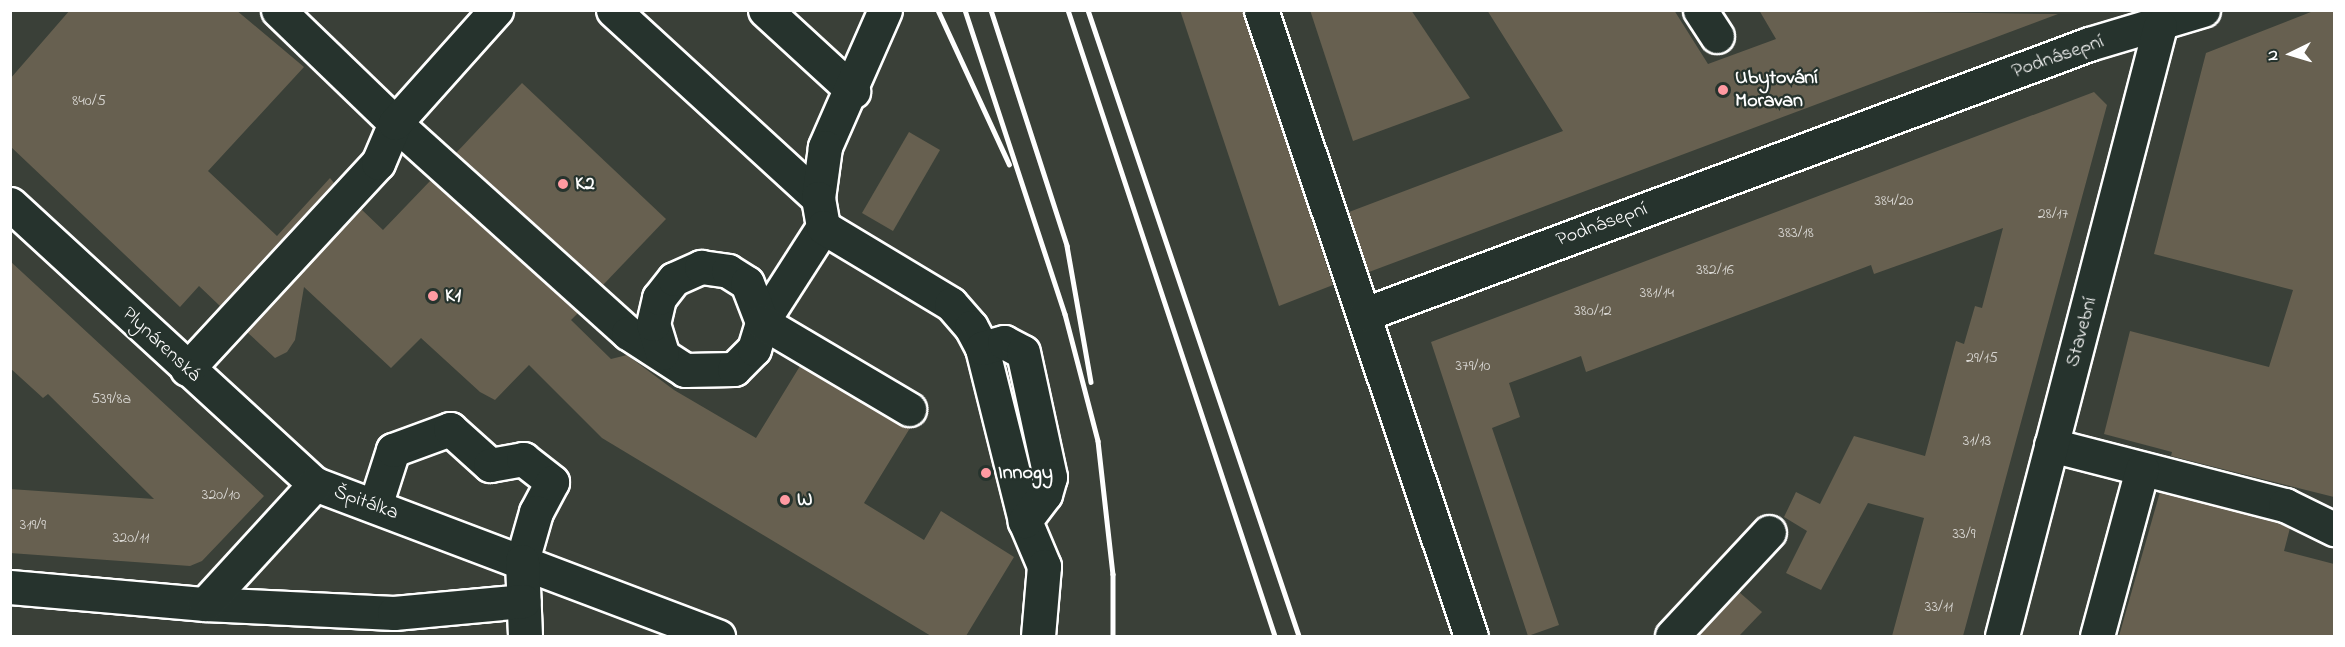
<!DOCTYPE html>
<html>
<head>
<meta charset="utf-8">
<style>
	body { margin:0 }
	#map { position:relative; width:2345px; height:647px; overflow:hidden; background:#3a4038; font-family:"Indie Flower",sans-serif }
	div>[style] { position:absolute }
	.building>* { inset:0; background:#676050 }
	.roads { filter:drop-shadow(2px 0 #fff) drop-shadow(-2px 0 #fff) drop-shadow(0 2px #fff) drop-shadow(0 -2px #fff) }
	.minor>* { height:33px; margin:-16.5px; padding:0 16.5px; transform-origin:16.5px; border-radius:16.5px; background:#26332d }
	.rail>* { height:4.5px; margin:-2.25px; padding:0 2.25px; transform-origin:2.25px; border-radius:2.25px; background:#fff }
	.dots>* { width:16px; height:16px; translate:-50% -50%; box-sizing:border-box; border:3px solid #26332d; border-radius:50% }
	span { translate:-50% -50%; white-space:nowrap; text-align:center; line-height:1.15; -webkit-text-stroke:4.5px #26332d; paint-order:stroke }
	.number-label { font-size:16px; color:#d9d7d3 }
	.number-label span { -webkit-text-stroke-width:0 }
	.street-label { font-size:20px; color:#fff }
	.poi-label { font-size:20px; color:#fff; font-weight:700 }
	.left { translate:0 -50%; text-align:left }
	.frame { position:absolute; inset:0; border:12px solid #fff; pointer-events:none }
	.north { position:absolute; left:2261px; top:24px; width:60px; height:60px; -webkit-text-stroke:4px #26332d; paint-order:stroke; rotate:265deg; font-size:16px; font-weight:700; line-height:24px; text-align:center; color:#fff }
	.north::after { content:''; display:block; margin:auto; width:21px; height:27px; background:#fff; clip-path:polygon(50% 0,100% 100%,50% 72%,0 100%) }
</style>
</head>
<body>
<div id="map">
	<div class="building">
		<div style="clip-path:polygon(70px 10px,236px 10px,304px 67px,208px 171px,277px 236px,330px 178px,334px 183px,220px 306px,199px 286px,180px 307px,10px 146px,10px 79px)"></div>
		<div style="clip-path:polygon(1180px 10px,1243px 10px,1333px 285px,1279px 306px)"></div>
		<div style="clip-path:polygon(1310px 10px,1411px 10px,1470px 98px,1353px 141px)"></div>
		<div style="clip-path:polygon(1487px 10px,1674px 10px,1708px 64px,1776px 39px,1759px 10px,2058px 14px,1369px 272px,1349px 212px,1563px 131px)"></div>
		<div style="clip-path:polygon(2316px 10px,2334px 10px,2334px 497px,2171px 456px,2172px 452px,2104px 434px,2130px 331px,2269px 367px,2293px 290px,2154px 254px,2206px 53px)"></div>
		<div style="clip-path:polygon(522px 83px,666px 219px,603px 285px,456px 153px)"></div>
		<div style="clip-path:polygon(2094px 92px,2107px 105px,1963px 636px,1892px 636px,1924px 518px,1868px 503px,1821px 590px,1786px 573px,1807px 531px,1784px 517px,1796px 492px,1820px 504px,1854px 436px,1925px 456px,1956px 341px,1964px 344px,1975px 306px,1982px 308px,2003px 228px,1874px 274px,1871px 265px,1586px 372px,1581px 356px,1509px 383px,1520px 417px,1492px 428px,1559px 625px,1528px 636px,1431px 342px)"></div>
		<div style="clip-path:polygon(909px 132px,940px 150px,893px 231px,862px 213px)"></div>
		<div style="clip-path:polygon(431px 180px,578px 313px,571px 320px,611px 359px,627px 355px,674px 390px,756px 438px,800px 366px,910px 428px,864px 503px,924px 540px,941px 511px,1014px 557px,966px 636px,931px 636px,602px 438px,529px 365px,495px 400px,480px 392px,421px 338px,391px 368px,304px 287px,295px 340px,287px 352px,275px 358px,247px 332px,361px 209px,383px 230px)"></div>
		<div style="clip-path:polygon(10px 261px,264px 496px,202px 561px,190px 566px,10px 553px,10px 489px,154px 499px,48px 394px,43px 398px,10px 368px)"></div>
		<div style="clip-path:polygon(2160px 492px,2278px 523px,2290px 528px,2284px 551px,2334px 564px,2334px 636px,2119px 636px)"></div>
		<div style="clip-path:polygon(1739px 592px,1762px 612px,1739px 636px,1697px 636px)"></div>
	</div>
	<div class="roads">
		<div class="minor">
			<div style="left:278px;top:10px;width:163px;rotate:44deg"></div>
			<div style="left:395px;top:123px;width:314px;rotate:42deg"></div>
			<div style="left:628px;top:333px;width:68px;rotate:33deg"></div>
			<div style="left:685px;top:370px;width:49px;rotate:-1.2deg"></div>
			<div style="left:734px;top:369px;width:28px;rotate:-45deg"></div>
			<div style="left:754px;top:349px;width:28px;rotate:-73deg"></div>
			<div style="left:762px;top:322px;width:113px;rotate:-57.3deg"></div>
			<div style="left:613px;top:10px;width:278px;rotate:42.5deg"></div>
			<div style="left:765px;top:10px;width:120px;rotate:42.6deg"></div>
			<div style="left:885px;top:10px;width:150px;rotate:113.7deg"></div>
			<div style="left:825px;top:147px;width:51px;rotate:97.8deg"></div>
			<div style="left:818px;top:198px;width:29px;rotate:80deg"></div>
			<div style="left:823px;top:227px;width:149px;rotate:31deg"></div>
			<div style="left:951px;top:304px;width:30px;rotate:49deg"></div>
			<div style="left:971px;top:327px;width:24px;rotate:62deg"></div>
			<div style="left:982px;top:348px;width:178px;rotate:76deg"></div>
			<div style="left:1025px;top:521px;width:49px;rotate:67.1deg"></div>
			<div style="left:1044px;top:566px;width:70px;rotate:94.9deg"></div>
			<div style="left:1261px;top:10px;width:660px;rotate:71.46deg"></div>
			<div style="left:1700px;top:10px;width:31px;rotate:57deg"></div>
			<div style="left:10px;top:204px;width:414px;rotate:42.6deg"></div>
			<div style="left:315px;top:484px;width:431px;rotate:20.7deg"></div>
			<div style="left:1365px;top:314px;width:773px;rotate:-20.45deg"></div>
			<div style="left:2089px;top:44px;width:119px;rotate:-16.6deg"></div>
			<div style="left:982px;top:348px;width:23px;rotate:-15deg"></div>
			<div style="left:1004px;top:342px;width:21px;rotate:28deg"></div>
			<div style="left:1023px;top:352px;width:128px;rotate:77.8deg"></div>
			<div style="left:1050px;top:477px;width:18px;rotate:106deg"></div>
			<div style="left:1045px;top:494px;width:34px;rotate:127deg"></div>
			<div style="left:662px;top:353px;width:30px;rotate:-107deg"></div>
			<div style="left:653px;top:324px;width:27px;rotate:-77deg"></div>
			<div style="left:659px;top:298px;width:24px;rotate:-52deg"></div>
			<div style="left:674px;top:279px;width:30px;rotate:-24deg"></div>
			<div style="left:701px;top:267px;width:27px;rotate:8deg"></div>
			<div style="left:728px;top:271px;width:22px;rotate:32deg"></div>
			<div style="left:747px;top:283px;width:42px;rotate:69deg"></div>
			<div style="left:762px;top:322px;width:171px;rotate:30.6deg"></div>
			<div style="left:187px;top:369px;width:281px;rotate:-47.2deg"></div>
			<div style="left:378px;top:163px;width:43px;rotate:-67deg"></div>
			<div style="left:395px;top:123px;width:152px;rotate:-48.2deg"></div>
			<div style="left:2051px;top:445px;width:242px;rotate:14.4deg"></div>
			<div style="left:2285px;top:505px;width:55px;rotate:26.1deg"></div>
			<div style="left:375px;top:506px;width:59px;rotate:-72.2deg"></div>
			<div style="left:393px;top:450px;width:61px;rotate:-20.2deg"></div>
			<div style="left:450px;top:429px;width:54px;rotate:42deg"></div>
			<div style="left:490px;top:465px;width:34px;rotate:-10deg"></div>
			<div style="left:523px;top:459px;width:37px;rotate:38deg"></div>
			<div style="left:552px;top:482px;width:34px;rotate:118deg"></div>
			<div style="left:536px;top:512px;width:51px;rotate:105.9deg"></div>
			<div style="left:522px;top:561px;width:75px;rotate:87.7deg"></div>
			<div style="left:10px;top:587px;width:196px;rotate:5deg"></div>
			<div style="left:205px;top:604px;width:189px;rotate:2.7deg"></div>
			<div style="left:394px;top:613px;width:130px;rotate:-5.3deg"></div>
			<div style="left:205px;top:604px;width:163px;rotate:-47.5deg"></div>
			<div style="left:1672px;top:636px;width:142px;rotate:-47deg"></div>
			<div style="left:2002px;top:636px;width:630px;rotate:-75.48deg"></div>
			<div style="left:2097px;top:636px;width:173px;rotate:-74.9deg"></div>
		</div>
	</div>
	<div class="rail">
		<div style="left:938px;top:10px;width:170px;rotate:65.2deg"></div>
		<div style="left:965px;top:10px;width:320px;rotate:71.8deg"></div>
		<div style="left:1065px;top:314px;width:131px;rotate:75.4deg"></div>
		<div style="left:1098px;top:441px;width:134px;rotate:83.6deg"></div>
		<div style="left:1113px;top:574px;width:62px;rotate:90deg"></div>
		<div style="left:991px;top:10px;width:248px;rotate:72.1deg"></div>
		<div style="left:1067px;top:246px;width:138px;rotate:80deg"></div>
		<div style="left:1068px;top:10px;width:659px;rotate:71.7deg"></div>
		<div style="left:1088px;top:10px;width:661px;rotate:71.37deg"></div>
	</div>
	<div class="dots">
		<div style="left:1723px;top:90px;background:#ff9aa2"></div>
		<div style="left:563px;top:184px;background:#ff9aa2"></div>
		<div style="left:433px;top:296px;background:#ff9aa2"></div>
		<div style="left:986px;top:473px;background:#ff9aa2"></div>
		<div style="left:785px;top:500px;background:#ff9aa2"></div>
	</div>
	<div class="number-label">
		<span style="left:89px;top:101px">840/5</span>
		<span style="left:1894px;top:201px">384/20</span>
		<span style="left:2053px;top:214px">28/17</span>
		<span style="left:1796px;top:233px">383/18</span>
		<span style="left:1715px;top:270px">382/16</span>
		<span style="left:1657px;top:293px">381/14</span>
		<span style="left:1593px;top:311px">380/12</span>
		<span style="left:1982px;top:358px">29/15</span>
		<span style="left:1473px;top:366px">379/10</span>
		<span style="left:111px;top:399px">539/8a</span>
		<span style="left:1977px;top:441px">31/13</span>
		<span style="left:221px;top:495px">320/10</span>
		<span style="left:33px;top:525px">319/9</span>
		<span style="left:1964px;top:534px">33/9</span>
		<span style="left:131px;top:538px">320/11</span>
		<span style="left:1939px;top:607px">33/11</span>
	</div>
	<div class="street-label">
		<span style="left:2058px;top:57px;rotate:-19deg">Podnásepní</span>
		<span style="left:1602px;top:225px;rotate:-20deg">Podnásepní</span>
		<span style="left:2082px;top:332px;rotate:-75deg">Stavební</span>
		<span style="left:161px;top:345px;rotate:43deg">Plynárenská</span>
		<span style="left:366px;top:503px;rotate:20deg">Špitálka</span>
	</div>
	<div class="poi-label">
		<span class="left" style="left:1735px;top:90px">Ubytování<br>Moravan</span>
		<span class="left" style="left:575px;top:184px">K2</span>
		<span class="left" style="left:445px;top:296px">K1</span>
		<span class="left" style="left:998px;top:473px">Innogy</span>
		<span class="left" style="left:797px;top:500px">W</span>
	</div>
	<div class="frame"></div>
	<div class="north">N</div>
</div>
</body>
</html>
